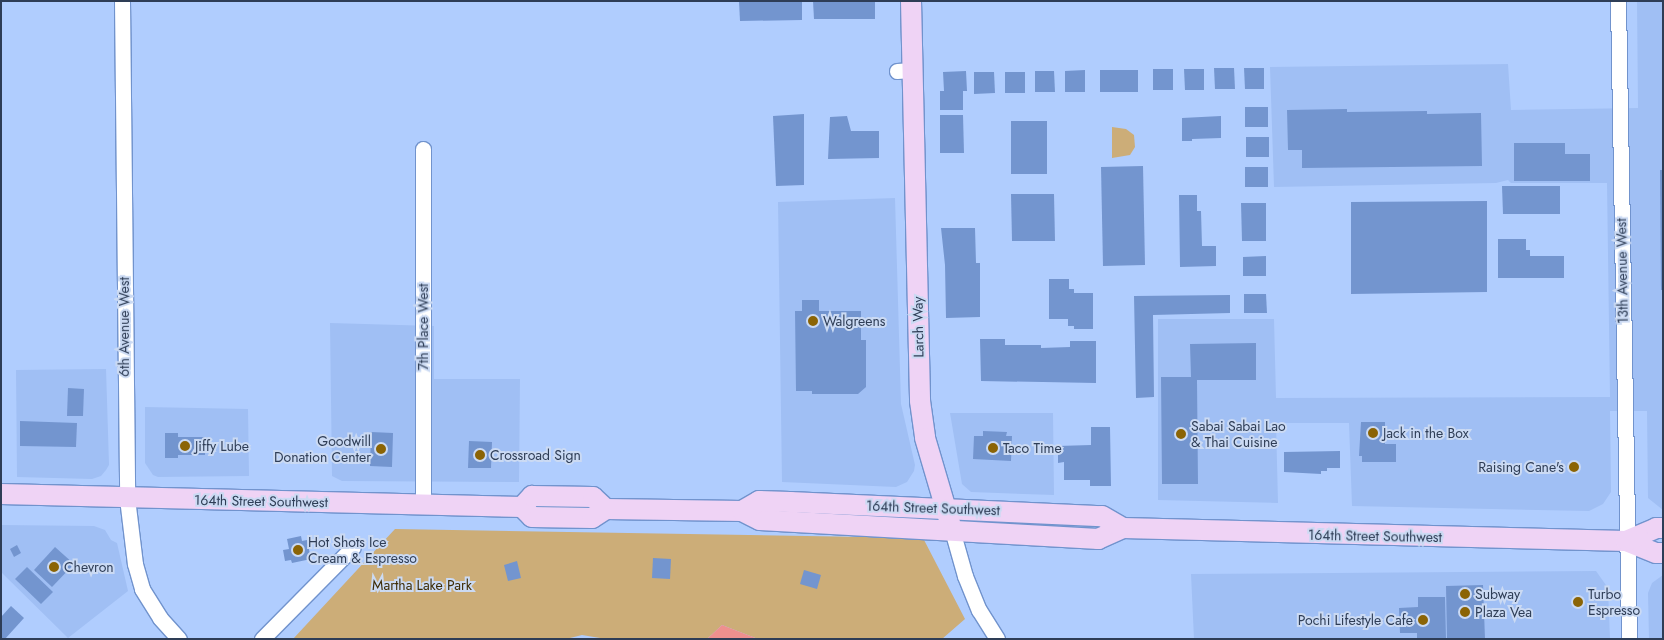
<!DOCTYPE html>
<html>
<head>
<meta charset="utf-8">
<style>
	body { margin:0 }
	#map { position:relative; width:1664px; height:640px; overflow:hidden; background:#b0cdfe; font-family:Jost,sans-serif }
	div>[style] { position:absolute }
	.built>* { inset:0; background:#a0bff4 }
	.green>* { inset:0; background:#ccad78 }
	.water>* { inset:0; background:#ee908e }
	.building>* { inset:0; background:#7395cf }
	.roads { filter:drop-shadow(1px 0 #7193cd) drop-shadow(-1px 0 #7193cd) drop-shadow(0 1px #7193cd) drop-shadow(0 -1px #7193cd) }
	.minor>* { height:15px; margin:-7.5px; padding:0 7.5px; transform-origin:7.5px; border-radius:7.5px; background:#fff }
	.major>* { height:20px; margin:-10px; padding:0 10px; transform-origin:10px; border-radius:10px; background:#efd3f5 }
	.dots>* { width:14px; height:14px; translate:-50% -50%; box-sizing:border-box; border:2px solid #cbdaf3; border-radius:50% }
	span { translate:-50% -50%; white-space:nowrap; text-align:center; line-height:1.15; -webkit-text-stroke:4px #cbdaf3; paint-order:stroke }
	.street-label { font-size:14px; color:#2e3d56 }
	.poi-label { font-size:14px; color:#2e3d56 }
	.left { translate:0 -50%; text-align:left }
	.right { translate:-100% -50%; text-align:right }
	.park-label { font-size:14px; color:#3e2c05 }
	.frame { position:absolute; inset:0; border:2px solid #2e3d56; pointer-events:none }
</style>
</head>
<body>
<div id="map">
	<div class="built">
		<div style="clip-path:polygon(1637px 1px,1663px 1px,1663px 510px,1648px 498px,1647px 411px,1610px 411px,1611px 492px,1603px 504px,1589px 511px,1352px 506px,1349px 423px,1276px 423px,1278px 503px,1158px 500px,1158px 319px,1274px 319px,1276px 398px,1610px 397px,1607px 183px,1511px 183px,1508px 180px,1496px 183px,1274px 187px,1270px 67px,1508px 64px,1511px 110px,1638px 108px)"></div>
		<div style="clip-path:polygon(895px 198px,901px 404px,915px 465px,914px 471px,907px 482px,896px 487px,782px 482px,778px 202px)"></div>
		<div style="clip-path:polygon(330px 323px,434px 326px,434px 379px,520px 379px,519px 482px,342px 481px,332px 476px)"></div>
		<div style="clip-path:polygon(106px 369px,109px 465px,106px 470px,101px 476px,92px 479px,17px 477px,16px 370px)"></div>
		<div style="clip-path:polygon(145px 407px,248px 409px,249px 476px,158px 477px,153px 475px,145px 463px)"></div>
		<div style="clip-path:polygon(950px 413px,1053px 413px,1054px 495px,971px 492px,962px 484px)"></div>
		<div style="clip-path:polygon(1px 525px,94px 526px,105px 530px,111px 540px,117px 543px,128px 591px,68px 638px,1px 572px)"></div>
		<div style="clip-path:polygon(1596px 571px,1608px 588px,1610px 639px,1194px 639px,1191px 574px)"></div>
		<div style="clip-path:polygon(1663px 575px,1663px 639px,1649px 639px,1648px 593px,1652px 583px)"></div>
	</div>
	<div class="green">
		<div style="clip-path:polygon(1112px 127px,1126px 129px,1134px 135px,1135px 147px,1130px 155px,1112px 158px)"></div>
		<div style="clip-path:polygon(395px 529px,923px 538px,965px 619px,942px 639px,758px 639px,722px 625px,707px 639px,606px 639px,582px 635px,566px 639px,293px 639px)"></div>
	</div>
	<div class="water">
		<div style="clip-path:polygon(722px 625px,758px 639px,707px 639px)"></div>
	</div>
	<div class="building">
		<div style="clip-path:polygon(739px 1px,802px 1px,802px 20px,740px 21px)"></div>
		<div style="clip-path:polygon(813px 1px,875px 1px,875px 19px,814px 19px)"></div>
		<div style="clip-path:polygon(1214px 68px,1234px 68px,1235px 89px,1215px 89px)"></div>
		<div style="clip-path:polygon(1244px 68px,1264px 68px,1264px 89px,1245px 89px)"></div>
		<div style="clip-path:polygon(1153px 69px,1173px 69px,1173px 90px,1153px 90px)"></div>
		<div style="clip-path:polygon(1184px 69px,1204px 69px,1204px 90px,1185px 90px)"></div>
		<div style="clip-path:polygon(1085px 70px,1085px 92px,1065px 92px,1065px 71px)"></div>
		<div style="clip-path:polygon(1100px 70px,1138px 70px,1138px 92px,1100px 92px)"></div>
		<div style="clip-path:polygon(966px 71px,967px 91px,963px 91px,963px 110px,940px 110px,940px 91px,944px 91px,943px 72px)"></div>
		<div style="clip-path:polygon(1035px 71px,1054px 71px,1055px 92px,1035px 92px)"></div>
		<div style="clip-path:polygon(974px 72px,994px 72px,995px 93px,974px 94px)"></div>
		<div style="clip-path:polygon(1005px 72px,1025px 72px,1025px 93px,1005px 93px)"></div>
		<div style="clip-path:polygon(1245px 107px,1268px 107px,1268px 127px,1245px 127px)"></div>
		<div style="clip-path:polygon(1347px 109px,1347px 112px,1427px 111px,1427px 114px,1481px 113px,1482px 166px,1302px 168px,1302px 150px,1288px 150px,1287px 110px)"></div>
		<div style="clip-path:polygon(804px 114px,804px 185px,776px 186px,773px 116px)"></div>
		<div style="clip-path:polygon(940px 115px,963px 115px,964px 153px,940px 153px)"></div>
		<div style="clip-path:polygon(847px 116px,851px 131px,879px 131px,879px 158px,828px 159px,830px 117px)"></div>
		<div style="clip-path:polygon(1221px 116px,1221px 138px,1192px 139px,1192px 141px,1182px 141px,1182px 118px)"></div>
		<div style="clip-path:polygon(1011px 121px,1047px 121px,1047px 174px,1011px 174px)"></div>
		<div style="clip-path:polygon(1246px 137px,1269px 137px,1269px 157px,1246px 157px)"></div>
		<div style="clip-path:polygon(1514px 143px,1565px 143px,1565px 154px,1590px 154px,1590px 181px,1514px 181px)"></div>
		<div style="clip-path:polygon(1143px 166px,1145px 265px,1103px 266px,1101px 167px)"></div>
		<div style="clip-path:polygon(1245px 167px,1268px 167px,1268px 187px,1245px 187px)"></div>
		<div style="clip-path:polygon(1660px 170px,1663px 170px,1663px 290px,1661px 290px)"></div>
		<div style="clip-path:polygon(1502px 186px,1560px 186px,1560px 214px,1503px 214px)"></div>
		<div style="clip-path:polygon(1011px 194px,1054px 194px,1055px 241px,1012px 241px)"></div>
		<div style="clip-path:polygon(1179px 195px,1197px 195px,1197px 211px,1201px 211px,1202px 246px,1216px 246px,1216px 266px,1180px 267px)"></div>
		<div style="clip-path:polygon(1487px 201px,1487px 292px,1351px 294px,1351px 202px)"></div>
		<div style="clip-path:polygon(1241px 203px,1266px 203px,1266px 241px,1242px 241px)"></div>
		<div style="clip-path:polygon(941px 228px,975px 228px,976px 263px,980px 263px,980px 317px,946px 318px,945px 265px)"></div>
		<div style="clip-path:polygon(1498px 239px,1526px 239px,1526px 250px,1530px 250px,1530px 256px,1564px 256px,1564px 278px,1498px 278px)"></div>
		<div style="clip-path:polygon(1266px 256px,1266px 276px,1243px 276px,1243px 257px)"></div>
		<div style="clip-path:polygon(1049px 279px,1069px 279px,1069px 289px,1074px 289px,1074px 293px,1093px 293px,1093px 329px,1074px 329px,1074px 326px,1068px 326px,1068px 319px,1049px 319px)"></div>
		<div style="clip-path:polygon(1244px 294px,1266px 294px,1267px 313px,1244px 313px)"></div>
		<div style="clip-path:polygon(1230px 295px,1230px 313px,1153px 315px,1154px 397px,1136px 398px,1134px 296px)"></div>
		<div style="clip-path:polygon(802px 300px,819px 300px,819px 311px,861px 311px,861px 340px,866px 340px,866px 387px,858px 394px,812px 394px,812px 391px,796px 391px,795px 311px,802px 311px)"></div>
		<div style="clip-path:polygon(980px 339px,1005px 339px,1005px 345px,1041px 345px,1041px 348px,1070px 347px,1070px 341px,1096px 341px,1096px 383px,981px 381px)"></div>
		<div style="clip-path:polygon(1256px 343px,1256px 380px,1197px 380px,1198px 484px,1162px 484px,1161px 377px,1191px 377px,1190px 344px)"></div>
		<div style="clip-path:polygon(68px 388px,84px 389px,83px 416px,67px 416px)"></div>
		<div style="clip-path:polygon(20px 421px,77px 423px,76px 447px,20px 446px)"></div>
		<div style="clip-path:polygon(1361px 422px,1385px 422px,1385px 444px,1396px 444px,1396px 462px,1362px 462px,1362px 456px,1359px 456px)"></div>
		<div style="clip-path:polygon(1091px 427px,1110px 427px,1111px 486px,1090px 486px,1090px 480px,1064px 480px,1064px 462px,1058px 463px,1058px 446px,1091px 445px)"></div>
		<div style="clip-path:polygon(983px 431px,1007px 432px,1006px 436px,1012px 436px,1011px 461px,973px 459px,974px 436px,983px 436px)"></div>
		<div style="clip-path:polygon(371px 432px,393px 433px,392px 467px,370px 466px)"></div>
		<div style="clip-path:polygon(165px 433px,178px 433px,178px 437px,205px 437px,205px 455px,178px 455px,178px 458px,165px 458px)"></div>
		<div style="clip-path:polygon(469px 441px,492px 442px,491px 468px,468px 468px)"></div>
		<div style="clip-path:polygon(1340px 451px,1340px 468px,1327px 468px,1327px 471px,1321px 471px,1321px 474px,1284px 472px,1284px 452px)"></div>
		<div style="clip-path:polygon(301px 536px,302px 541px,307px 540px,311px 559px,292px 563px,291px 560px,285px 561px,283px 550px,289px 549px,287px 539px)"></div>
		<div style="clip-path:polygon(17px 545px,21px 553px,14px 557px,10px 549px)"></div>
		<div style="clip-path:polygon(55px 547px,74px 564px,52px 587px,34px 570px)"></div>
		<div style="clip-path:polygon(653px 558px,671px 559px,670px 579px,652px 578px)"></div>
		<div style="clip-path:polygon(517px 561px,521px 578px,508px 581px,504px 565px)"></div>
		<div style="clip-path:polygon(27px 567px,53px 592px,41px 604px,15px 579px)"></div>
		<div style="clip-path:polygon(804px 570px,821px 575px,817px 589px,800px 584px)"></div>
		<div style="clip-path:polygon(1483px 585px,1485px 639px,1447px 639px,1446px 586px)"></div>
		<div style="clip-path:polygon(1418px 597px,1445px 597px,1446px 639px,1417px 639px,1417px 633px,1400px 633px,1399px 608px,1418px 607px)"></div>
		<div style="clip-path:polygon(11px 606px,24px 618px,5px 639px,1px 639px,1px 617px)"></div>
	</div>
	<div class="roads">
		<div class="minor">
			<div style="left:122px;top:1px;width:497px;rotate:89.4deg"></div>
			<div style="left:127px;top:498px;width:66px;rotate:83.1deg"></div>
			<div style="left:135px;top:564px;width:26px;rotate:74deg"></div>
			<div style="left:142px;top:589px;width:34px;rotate:58deg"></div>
			<div style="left:160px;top:618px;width:28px;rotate:48deg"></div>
			<div style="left:1618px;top:1px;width:638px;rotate:89.01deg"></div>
			<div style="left:897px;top:71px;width:16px;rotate:-4deg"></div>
			<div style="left:423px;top:504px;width:355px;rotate:-90deg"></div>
			<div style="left:952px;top:530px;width:48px;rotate:74.2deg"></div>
			<div style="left:965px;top:576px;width:37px;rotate:68deg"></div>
			<div style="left:979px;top:610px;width:34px;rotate:58deg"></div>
			<div style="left:262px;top:639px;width:129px;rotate:-45.3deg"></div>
		</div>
		<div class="major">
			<div style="left:911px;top:1px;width:400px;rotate:88.7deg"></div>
			<div style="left:920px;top:401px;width:37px;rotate:82deg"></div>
			<div style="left:925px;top:438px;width:96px;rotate:73.6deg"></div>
			<div style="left:1px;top:494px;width:521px;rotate:1.43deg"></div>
			<div style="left:522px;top:507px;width:14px;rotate:45deg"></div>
			<div style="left:532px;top:517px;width:60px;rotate:1deg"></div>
			<div style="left:592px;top:518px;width:17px;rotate:-33deg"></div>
			<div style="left:606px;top:509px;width:136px;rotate:0.8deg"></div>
			<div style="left:742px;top:511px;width:20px;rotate:27deg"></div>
			<div style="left:760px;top:520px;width:339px;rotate:3.2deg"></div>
			<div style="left:1098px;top:539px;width:27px;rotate:-24deg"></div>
			<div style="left:1123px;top:528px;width:503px;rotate:1.48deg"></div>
			<div style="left:1626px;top:541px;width:32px;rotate:22deg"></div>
			<div style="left:1656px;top:553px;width:7px"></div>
			<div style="left:522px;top:507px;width:15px;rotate:-48deg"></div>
			<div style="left:532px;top:496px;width:61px;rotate:0.9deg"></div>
			<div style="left:593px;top:497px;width:18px;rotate:43deg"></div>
			<div style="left:742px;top:511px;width:20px;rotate:-30deg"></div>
			<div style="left:759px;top:501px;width:31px;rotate:2deg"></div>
			<div style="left:790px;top:502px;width:312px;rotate:2.6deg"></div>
			<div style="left:1102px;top:516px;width:24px;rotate:30deg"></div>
			<div style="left:1626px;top:541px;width:33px;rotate:-23deg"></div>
			<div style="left:1656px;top:528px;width:7px"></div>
		</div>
	</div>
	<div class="dots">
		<div style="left:813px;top:321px;background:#8b6405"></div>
		<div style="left:1373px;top:433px;background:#8b6405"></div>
		<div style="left:1181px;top:434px;background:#8b6405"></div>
		<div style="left:185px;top:446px;background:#8b6405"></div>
		<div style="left:993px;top:448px;background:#8b6405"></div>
		<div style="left:381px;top:449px;background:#8b6405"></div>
		<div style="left:480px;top:455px;background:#8b6405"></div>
		<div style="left:1574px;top:467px;background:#8b6405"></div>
		<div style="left:298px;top:550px;background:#8b6405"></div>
		<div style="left:54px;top:567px;background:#8b6405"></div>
		<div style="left:1465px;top:594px;background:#8b6405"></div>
		<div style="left:1578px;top:602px;background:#8b6405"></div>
		<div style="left:1465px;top:612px;background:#8b6405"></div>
		<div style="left:1423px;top:620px;background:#8b6405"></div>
	</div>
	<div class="street-label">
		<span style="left:1622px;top:271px;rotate:-91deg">13th Avenue West</span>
		<span style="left:124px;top:327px;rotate:-90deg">6th Avenue West</span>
		<span style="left:423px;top:327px;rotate:-90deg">7th Place West</span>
		<span style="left:918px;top:327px;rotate:-91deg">Larch Way</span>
		<span style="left:261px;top:501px;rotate:1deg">164th Street Southwest</span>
		<span style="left:933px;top:508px;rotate:2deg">164th Street Southwest</span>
		<span style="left:1375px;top:536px;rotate:1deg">164th Street Southwest</span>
	</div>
	<div class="poi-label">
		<span class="left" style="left:823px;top:321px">Walgreens</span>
		<span class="left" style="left:1191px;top:434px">Sabai Sabai Lao<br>&amp; Thai Cuisine</span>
		<span class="left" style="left:1383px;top:433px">Jack in the Box</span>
		<span class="right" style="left:371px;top:449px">Goodwill<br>Donation Center</span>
		<span class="left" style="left:195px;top:446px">Jiffy Lube</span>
		<span class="left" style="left:1003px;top:448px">Taco Time</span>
		<span class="left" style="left:490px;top:455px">Crossroad Sign</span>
		<span class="right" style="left:1564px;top:467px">Raising Cane's</span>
		<span class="left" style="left:308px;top:550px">Hot Shots Ice<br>Cream &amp; Espresso</span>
		<span class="left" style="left:64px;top:567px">Chevron</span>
		<span class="left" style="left:1475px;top:594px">Subway</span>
		<span class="left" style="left:1588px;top:602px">Turbo<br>Espresso</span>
		<span class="left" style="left:1475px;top:612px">Plaza Vea</span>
		<span class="right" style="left:1413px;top:620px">Pochi Lifestyle Cafe</span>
	</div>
	<div class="park-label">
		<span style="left:422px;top:585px">Martha Lake Park</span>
	</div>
	<div class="frame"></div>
</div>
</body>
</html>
